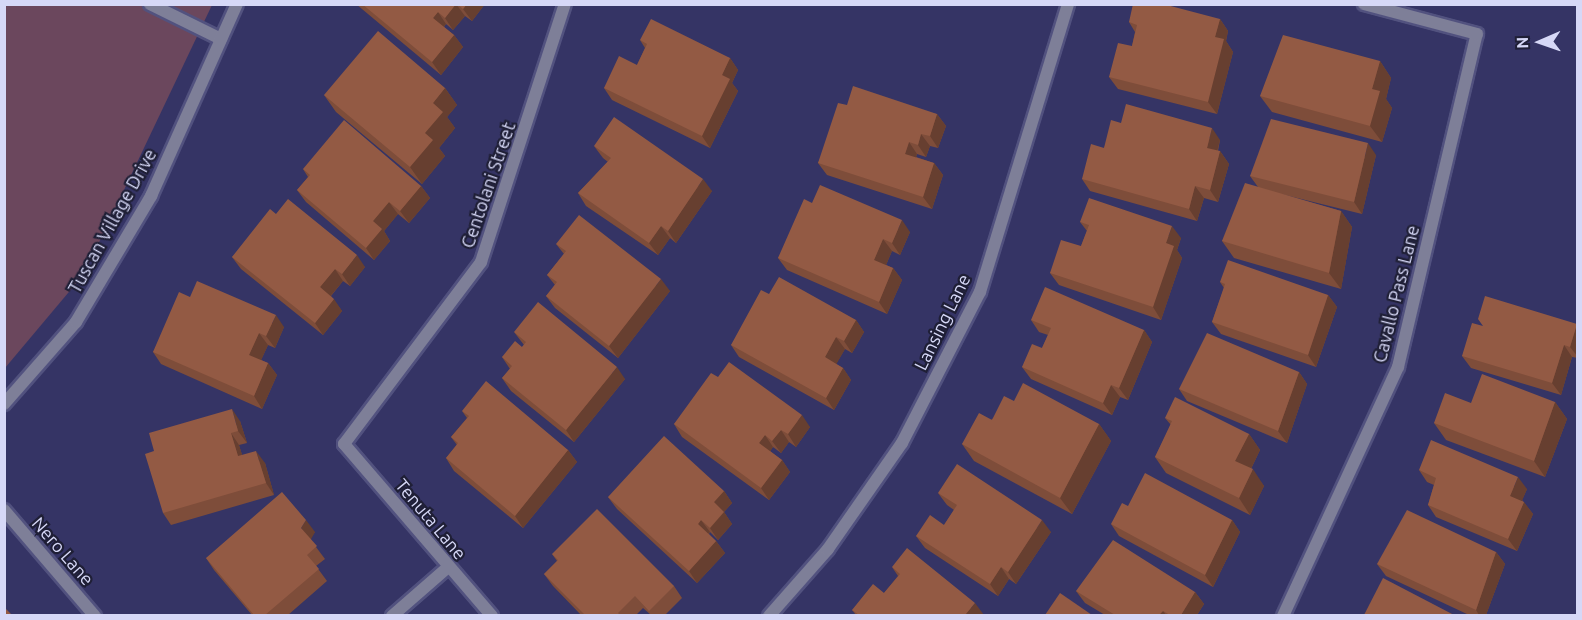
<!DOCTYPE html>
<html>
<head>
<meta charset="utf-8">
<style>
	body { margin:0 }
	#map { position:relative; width:1582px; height:620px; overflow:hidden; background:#353465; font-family:Ubuntu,sans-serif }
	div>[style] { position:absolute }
	.green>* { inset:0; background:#6b475d }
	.roads { filter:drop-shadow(2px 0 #52527f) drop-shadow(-2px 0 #52527f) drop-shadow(0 2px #52527f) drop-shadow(0 -2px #52527f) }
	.service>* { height:12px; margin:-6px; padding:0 6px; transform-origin:6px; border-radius:6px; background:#7e7f98 }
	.minor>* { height:12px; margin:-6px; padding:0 6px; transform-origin:6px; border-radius:6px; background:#7e7f98 }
	.wall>* { inset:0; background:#7e4d3a }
	.shaded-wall>* { inset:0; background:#673f30 }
	.building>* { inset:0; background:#935a44 }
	span { translate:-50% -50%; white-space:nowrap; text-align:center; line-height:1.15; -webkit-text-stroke:4.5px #1f1f36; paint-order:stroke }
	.street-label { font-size:18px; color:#d6d8f7 }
	.frame { position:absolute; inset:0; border:6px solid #d6d8f7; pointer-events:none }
	.north { position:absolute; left:1510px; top:12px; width:60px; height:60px; -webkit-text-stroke:4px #1f1f36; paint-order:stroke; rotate:268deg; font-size:16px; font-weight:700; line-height:24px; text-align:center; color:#d6d8f7 }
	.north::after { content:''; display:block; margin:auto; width:21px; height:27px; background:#d6d8f7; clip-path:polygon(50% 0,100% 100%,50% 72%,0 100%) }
</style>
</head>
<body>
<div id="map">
	<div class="green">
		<div style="clip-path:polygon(5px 5px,212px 5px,84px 274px,5px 368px)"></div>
	</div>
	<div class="roads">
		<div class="service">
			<div style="left:150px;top:4px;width:79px;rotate:26.2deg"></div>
		</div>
		<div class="minor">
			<div style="left:4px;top:404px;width:109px;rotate:-48.7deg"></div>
			<div style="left:76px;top:322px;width:147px;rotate:-59.2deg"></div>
			<div style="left:151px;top:196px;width:210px;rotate:-65.9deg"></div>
			<div style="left:4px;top:510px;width:140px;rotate:49.4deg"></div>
			<div style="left:392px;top:616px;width:73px;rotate:-41.1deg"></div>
			<div style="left:492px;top:616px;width:227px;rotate:-130.7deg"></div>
			<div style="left:344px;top:444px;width:228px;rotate:-53deg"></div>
			<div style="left:481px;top:262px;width:271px;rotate:-72deg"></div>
			<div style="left:769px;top:616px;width:89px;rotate:-48.6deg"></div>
			<div style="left:828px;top:549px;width:129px;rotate:-55.1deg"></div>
			<div style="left:902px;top:443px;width:170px;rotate:-62.7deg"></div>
			<div style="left:980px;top:292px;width:301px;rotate:-73deg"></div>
			<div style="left:1283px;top:616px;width:274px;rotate:-65.2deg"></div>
			<div style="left:1398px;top:367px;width:342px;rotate:-76.7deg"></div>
			<div style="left:1477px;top:34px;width:117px;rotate:-165.1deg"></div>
		</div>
	</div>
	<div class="wall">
		<div style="clip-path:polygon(356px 4px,485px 4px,472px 21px,465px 16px,453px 30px,446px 24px,444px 27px,454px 35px,463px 47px,441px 75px)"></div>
		<div style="clip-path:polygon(1220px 19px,1228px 31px,1226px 41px,1233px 52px,1217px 114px,1118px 89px,1109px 77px,1132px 46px,1135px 32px,1129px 22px)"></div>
		<div style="clip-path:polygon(640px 40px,730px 58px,738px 70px,732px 83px,738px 91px,710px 148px,612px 100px,604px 88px,637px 65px,645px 48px)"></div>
		<div style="clip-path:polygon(1380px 61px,1391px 78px,1386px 99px,1392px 108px,1382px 142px,1272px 112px,1260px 96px)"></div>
		<div style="clip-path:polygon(445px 88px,457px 105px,447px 117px,455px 128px,439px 148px,445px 156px,422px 184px,336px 112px,324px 95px)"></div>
		<div style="clip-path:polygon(847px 105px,937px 114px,946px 126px,938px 148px,930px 146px,926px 157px,917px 154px,916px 157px,934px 163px,943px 175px,932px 209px,827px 175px,818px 163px)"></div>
		<div style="clip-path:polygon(1121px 123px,1220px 140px,1218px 151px,1220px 151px,1229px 164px,1218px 202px,1204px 198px,1197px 221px,1090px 191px,1082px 179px)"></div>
		<div style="clip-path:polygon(594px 146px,712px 191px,676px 243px,670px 238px,658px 255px,586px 206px,578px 193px,608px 162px,603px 158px)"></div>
		<div style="clip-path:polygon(1376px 155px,1362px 214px,1281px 194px,1341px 211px,1352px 227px,1341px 289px,1234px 258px,1222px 241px,1258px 187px,1250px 176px)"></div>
		<div style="clip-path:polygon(303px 169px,421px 186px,430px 198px,409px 223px,398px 214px,384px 231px,390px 241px,374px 260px,306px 202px,297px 190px,308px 177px)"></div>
		<div style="clip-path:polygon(812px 203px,910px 232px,900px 255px,892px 251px,886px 265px,893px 268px,902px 280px,887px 314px,787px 270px,778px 258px)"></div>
		<div style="clip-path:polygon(276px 214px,365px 267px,350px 286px,343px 281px,331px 296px,342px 311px,323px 335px,241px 269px,232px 257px)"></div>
		<div style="clip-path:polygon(1080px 222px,1181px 238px,1177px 250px,1182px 258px,1161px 320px,1059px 285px,1050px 273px,1081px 246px,1087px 231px)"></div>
		<div style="clip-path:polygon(556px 244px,670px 291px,618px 358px,555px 308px,546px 296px,555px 285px,547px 275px,564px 254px)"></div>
		<div style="clip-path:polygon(1220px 282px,1328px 295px,1337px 307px,1316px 367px,1221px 334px,1212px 322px,1224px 288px)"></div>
		<div style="clip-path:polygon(769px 294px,856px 320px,864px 332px,852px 353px,845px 349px,836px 364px,843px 368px,851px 380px,834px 410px,739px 357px,731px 345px)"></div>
		<div style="clip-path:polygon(190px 297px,284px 327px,275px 348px,268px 345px,261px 360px,268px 363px,277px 375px,262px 409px,161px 364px,153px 352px)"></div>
		<div style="clip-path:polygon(1031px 320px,1144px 330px,1152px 342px,1128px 400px,1120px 397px,1112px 415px,1031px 379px,1022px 367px,1042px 348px,1048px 335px,1039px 332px)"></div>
		<div style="clip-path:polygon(1577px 324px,1578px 358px,1572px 357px,1561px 395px,1471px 368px,1462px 356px,1483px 326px)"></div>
		<div style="clip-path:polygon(514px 332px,625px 379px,574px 442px,511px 391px,502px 378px,510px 369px,502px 357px,522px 347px,524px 345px)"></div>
		<div style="clip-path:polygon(1299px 372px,1307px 384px,1287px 443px,1187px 401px,1179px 389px)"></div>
		<div style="clip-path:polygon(718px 377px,810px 427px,796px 447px,789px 442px,781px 453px,773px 447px,770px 451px,782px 460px,790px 472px,769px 500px,682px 437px,674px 424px)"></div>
		<div style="clip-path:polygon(1014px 401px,1099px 424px,1111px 441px,1072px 514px,974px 461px,962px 444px)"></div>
		<div style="clip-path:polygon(1555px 402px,1567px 419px,1545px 477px,1446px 440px,1434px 423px,1471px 403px)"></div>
		<div style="clip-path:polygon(462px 411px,568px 450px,577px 462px,523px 528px,454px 471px,446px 458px,457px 445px,451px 437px,467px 418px)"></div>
		<div style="clip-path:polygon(1165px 418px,1249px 434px,1260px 450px,1251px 469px,1264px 486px,1250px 515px,1166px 473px,1155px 457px,1171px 425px)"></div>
		<div style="clip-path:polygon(240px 421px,247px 443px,239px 445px,242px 455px,265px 463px,274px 495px,171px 525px,163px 513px)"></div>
		<div style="clip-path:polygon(1419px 470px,1527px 489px,1522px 500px,1533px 514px,1517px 551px,1436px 517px,1428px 505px,1434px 485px,1427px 482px)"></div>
		<div style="clip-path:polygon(724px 491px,732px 503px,724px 512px,732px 524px,718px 540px,710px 532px,709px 534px,716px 541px,725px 553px,697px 583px,617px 509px,608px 497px)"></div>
		<div style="clip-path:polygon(938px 493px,1051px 532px,1016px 584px,1009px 579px,998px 596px,925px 548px,916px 536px,944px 525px,954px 510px,947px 505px)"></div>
		<div style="clip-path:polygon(1232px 520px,1240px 532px,1213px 587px,1119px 536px,1111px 524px)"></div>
		<div style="clip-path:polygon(315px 532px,310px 539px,325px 559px,316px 566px,327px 581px,288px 615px,252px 615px,214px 570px,206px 558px)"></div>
		<div style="clip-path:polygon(1496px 552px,1505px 564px,1486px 615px,1469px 615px,1386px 576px,1377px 564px)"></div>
		<div style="clip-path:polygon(552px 554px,674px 586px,682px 598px,665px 615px,651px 615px,643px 608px,636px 615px,581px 615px,553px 586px,544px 574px,557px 561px)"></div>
		<div style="clip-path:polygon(892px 567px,984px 615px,856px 615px,852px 610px,884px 593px,898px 576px)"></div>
		<div style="clip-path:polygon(1076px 591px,1195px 592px,1204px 604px,1197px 615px,1105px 615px,1085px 603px)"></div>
	</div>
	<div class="shaded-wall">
		<div style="clip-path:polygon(456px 4px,465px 16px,453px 30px,445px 18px)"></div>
		<div style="clip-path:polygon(467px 4px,485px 4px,472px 21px,463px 9px)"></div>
		<div style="clip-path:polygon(438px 12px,446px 24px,441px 30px,433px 18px)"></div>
		<div style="clip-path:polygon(1220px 19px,1228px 31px,1226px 41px,1233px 52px,1217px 114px,1208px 102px,1215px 37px)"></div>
		<div style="clip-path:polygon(454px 35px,463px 47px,441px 75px,432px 62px)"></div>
		<div style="clip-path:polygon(730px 58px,738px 70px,732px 83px,738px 91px,710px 148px,702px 136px,722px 75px)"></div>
		<div style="clip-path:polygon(1380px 61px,1391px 78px,1386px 99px,1392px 108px,1382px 142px,1370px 126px,1372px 89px)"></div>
		<div style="clip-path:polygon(445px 88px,457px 105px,447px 117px,455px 128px,439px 148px,445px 156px,422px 184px,410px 167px,425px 133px,433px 103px)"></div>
		<div style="clip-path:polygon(937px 114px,946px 126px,938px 148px,930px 136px)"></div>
		<div style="clip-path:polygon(1212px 128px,1220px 140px,1215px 160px,1207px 148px)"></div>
		<div style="clip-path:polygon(921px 134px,930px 146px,926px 157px,918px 145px)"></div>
		<div style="clip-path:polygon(909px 142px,917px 154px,914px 166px,905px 154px)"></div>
		<div style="clip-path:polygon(1368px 143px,1376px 155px,1362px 214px,1354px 202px)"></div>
		<div style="clip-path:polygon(1220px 151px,1229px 164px,1218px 202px,1210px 190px)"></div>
		<div style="clip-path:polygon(934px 163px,943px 175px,932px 209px,923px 197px)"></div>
		<div style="clip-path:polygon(703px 179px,712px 191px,676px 243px,668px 231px)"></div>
		<div style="clip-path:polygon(421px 186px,430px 198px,409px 223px,400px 211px)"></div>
		<div style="clip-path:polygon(1195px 186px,1204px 198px,1197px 221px,1189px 209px)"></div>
		<div style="clip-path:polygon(389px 202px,398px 214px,384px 231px,390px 241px,374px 260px,366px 248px,373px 221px)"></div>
		<div style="clip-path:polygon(1341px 211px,1352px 227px,1341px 289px,1329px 273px)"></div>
		<div style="clip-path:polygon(902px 220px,910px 232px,900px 255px,892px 243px)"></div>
		<div style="clip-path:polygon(661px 226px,670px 238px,658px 255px,649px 243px)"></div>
		<div style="clip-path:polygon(1172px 226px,1181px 238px,1177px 250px,1182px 258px,1161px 320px,1153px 307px,1166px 243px)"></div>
		<div style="clip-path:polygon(883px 239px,892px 251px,883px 272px,874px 260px)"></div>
		<div style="clip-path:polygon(357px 255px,365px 267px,350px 286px,342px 274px)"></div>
		<div style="clip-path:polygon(893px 268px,902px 280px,887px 314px,879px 302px)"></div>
		<div style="clip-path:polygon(335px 269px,343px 281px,328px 299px,320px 287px)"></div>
		<div style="clip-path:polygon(661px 279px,670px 291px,618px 358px,609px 346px)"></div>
		<div style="clip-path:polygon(1328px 295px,1337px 307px,1316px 367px,1308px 355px)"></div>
		<div style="clip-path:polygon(334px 299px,342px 311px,323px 335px,315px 323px)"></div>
		<div style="clip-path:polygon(276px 315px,284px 327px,275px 348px,266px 336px)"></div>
		<div style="clip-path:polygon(856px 320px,864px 332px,852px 353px,844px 341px)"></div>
		<div style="clip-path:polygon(1577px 324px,1578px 325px,1578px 357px,1570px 347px)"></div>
		<div style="clip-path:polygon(1144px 330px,1152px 342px,1128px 400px,1119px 388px)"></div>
		<div style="clip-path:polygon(259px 333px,268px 345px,258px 367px,249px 355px)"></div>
		<div style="clip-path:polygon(836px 337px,845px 349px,833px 370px,825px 357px)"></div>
		<div style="clip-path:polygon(1564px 345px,1572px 357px,1561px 395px,1552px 383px)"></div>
		<div style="clip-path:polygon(268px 363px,277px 375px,262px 409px,254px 396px)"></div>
		<div style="clip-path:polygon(617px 367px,625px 379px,574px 442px,566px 430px)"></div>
		<div style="clip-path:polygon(843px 368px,851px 380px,834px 410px,826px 398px)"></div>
		<div style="clip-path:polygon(1299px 372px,1307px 384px,1287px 443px,1278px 431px)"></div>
		<div style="clip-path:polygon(1111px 385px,1120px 397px,1112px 415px,1103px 403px)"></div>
		<div style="clip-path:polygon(1555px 402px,1567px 419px,1545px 477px,1534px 461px)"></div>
		<div style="clip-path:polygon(232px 409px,240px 421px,247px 443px,238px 431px)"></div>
		<div style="clip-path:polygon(802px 415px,810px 427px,796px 447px,788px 434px)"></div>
		<div style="clip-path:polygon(1099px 424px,1111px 441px,1072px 514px,1060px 498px)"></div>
		<div style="clip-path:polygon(781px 430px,789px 442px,781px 453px,772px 441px)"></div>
		<div style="clip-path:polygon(231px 433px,239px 445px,246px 468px,238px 456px)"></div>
		<div style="clip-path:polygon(1249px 434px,1260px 450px,1247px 477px,1235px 461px)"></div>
		<div style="clip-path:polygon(765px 435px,773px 447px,768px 455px,759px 443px)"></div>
		<div style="clip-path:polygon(568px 450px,577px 462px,523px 528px,515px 516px)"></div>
		<div style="clip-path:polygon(256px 451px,265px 463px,274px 495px,266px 483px)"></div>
		<div style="clip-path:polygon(782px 460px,790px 472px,769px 500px,761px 488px)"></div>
		<div style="clip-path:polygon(1253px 469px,1264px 486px,1250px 515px,1239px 498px)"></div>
		<div style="clip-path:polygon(1518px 477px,1527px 489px,1519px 508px,1510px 496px)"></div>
		<div style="clip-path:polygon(724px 491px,732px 503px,724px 512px,732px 524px,718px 540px,710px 528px,714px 502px)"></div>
		<div style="clip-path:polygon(1524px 502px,1533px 514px,1517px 551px,1508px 539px)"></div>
		<div style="clip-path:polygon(306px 520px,315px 532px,310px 541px,301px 528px)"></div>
		<div style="clip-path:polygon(701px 520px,710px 532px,706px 536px,698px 524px)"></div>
		<div style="clip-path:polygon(1042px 520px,1051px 532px,1016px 584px,1008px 572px)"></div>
		<div style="clip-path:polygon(1232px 520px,1240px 532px,1213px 587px,1205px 575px)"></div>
		<div style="clip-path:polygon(716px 541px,725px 553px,697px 583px,689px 571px)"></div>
		<div style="clip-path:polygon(1496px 552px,1505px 564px,1486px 615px,1479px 615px,1476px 610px)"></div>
		<div style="clip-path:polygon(1001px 567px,1009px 579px,998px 596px,990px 584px)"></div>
		<div style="clip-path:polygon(1195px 592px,1204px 604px,1197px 615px,1181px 615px)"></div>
		<div style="clip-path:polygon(975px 603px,984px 615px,965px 615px)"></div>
		<div style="clip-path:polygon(1163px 611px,1166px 615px,1159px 615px)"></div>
	</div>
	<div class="building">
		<div style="clip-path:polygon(362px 4px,456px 4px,445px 18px,438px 12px,433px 18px,454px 35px,432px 62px)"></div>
		<div style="clip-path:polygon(457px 4px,467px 4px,463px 9px)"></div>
		<div style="clip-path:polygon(1133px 4px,1163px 4px,1220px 19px,1215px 37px,1224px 39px,1208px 102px,1109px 77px,1118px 43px,1132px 46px,1137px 25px,1129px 22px)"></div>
		<div style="clip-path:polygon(651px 19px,730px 58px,722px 75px,730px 79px,702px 136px,604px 88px,619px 56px,637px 65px,647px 44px,640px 40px)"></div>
		<div style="clip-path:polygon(378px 31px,445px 88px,433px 103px,443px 112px,425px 133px,433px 140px,410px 167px,324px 95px)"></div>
		<div style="clip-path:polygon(1283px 35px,1380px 61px,1372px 89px,1380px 91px,1370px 126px,1260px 96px)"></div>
		<div style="clip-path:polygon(853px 86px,937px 114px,930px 136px,921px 134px,918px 145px,909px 142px,905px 154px,934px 163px,923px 197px,818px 163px,838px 103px,847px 105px)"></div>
		<div style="clip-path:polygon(1126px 104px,1212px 128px,1207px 148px,1220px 151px,1210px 190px,1195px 186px,1189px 209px,1082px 179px,1091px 144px,1104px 148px,1111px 120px,1121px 123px)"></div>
		<div style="clip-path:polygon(614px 117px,703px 179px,668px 231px,661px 226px,649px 243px,578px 193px,611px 158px,594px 146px)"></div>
		<div style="clip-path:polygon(1271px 119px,1368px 143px,1354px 202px,1250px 176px)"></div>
		<div style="clip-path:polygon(344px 120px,421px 186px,400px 211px,389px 202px,373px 221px,382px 229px,366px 248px,297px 190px,310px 175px,303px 169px)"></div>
		<div style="clip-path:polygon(1245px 183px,1341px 211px,1329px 273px,1222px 241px)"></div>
		<div style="clip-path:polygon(820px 185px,902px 220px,892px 243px,883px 239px,874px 260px,893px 268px,879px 302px,778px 258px,804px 199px,812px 203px)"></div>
		<div style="clip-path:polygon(1089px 198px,1172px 226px,1166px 243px,1174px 246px,1153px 307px,1050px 273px,1061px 240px,1081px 246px,1089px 225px,1080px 222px)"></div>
		<div style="clip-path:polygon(288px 199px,357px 255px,342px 274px,335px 269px,320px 287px,334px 299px,315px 323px,232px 257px,270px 209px,276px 214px)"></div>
		<div style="clip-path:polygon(579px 215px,661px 279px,609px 346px,546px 296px,557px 282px,547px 275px,566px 251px,556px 244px)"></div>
		<div style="clip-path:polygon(1228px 260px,1328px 295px,1308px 355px,1212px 322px,1225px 284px,1220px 282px)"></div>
		<div style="clip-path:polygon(779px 277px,856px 320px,844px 341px,836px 337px,825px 357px,843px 368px,826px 398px,731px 345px,761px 290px,769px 294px)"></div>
		<div style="clip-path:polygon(197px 281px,276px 315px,266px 336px,259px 333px,249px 355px,268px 363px,254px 396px,153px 352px,179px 292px,190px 297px)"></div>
		<div style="clip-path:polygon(1045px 287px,1144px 330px,1119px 388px,1111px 385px,1103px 403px,1022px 367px,1032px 344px,1042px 348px,1051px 328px,1031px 320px)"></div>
		<div style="clip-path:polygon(1485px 296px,1577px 324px,1570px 347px,1564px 345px,1552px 383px,1462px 356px,1472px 323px,1483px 326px,1478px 319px)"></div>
		<div style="clip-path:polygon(538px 302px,617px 367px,566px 430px,502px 378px,512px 366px,502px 357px,515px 341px,522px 347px,526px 342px,514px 332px)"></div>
		<div style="clip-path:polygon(1207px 333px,1299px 372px,1278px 431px,1179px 389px)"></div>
		<div style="clip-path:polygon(729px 362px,802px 415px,788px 434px,781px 430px,772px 441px,765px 435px,759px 443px,782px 460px,761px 488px,674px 424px,711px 373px,718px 377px)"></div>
		<div style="clip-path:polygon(1482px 374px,1555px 402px,1534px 461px,1434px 423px,1445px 393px,1471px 403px)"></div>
		<div style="clip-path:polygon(486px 381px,568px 450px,515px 516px,446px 458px,458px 443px,451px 437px,469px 416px,462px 411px)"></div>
		<div style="clip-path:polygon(1023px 383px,1099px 424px,1060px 498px,962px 444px,979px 413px,992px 420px,1004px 396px,1014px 401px)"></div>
		<div style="clip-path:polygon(1175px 397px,1249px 434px,1235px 461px,1253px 469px,1239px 498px,1155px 457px,1172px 421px,1165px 418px)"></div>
		<div style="clip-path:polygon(232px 409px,238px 431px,231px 433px,238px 456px,256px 451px,266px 483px,163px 513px,145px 454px,154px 451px,149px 433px)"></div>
		<div style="clip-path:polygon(664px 436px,724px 491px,714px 502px,724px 512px,710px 528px,701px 520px,698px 524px,716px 541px,689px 571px,608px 497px)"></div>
		<div style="clip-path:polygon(1431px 440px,1518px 477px,1510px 496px,1524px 502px,1508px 539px,1428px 505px,1436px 478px,1419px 470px)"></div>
		<div style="clip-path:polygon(957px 464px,1042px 520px,1008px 572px,1001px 567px,990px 584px,916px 536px,930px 515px,944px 525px,957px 505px,938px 493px)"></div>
		<div style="clip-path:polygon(1145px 473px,1232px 520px,1205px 575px,1111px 524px,1122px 503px,1128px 506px)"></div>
		<div style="clip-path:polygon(282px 492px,306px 520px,301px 528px,317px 546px,307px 555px,319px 569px,265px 615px,254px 615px,206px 558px)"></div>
		<div style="clip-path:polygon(597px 509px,674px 586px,649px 611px,635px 596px,618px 613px,620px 615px,585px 615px,544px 574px,558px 560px,552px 554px)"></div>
		<div style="clip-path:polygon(1407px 510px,1496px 552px,1476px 610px,1377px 564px)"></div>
		<div style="clip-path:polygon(1113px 540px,1195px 592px,1181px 615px,1170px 615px,1163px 611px,1159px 615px,1115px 615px,1076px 591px)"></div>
		<div style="clip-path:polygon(907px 548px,975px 603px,965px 615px,859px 615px,852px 610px,873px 584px,884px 593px,900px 574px,892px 567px)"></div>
		<div style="clip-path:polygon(1383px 578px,1454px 615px,1364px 615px)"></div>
		<div style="clip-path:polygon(1060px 593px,1092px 615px,1045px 615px)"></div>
		<div style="clip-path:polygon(4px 607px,12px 615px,4px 615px)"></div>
	</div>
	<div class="street-label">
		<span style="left:488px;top:185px;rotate:-71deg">Centolani Street</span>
		<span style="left:112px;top:221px;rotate:-61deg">Tuscan Village Drive</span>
		<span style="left:1396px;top:294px;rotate:-76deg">Cavallo Pass Lane</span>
		<span style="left:942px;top:322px;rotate:-64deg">Lansing Lane</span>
		<span style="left:431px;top:519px;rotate:50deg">Tenuta Lane</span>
		<span style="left:63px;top:551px;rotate:49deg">Nero Lane</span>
	</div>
	<div class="frame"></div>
	<div class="north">N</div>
</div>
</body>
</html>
